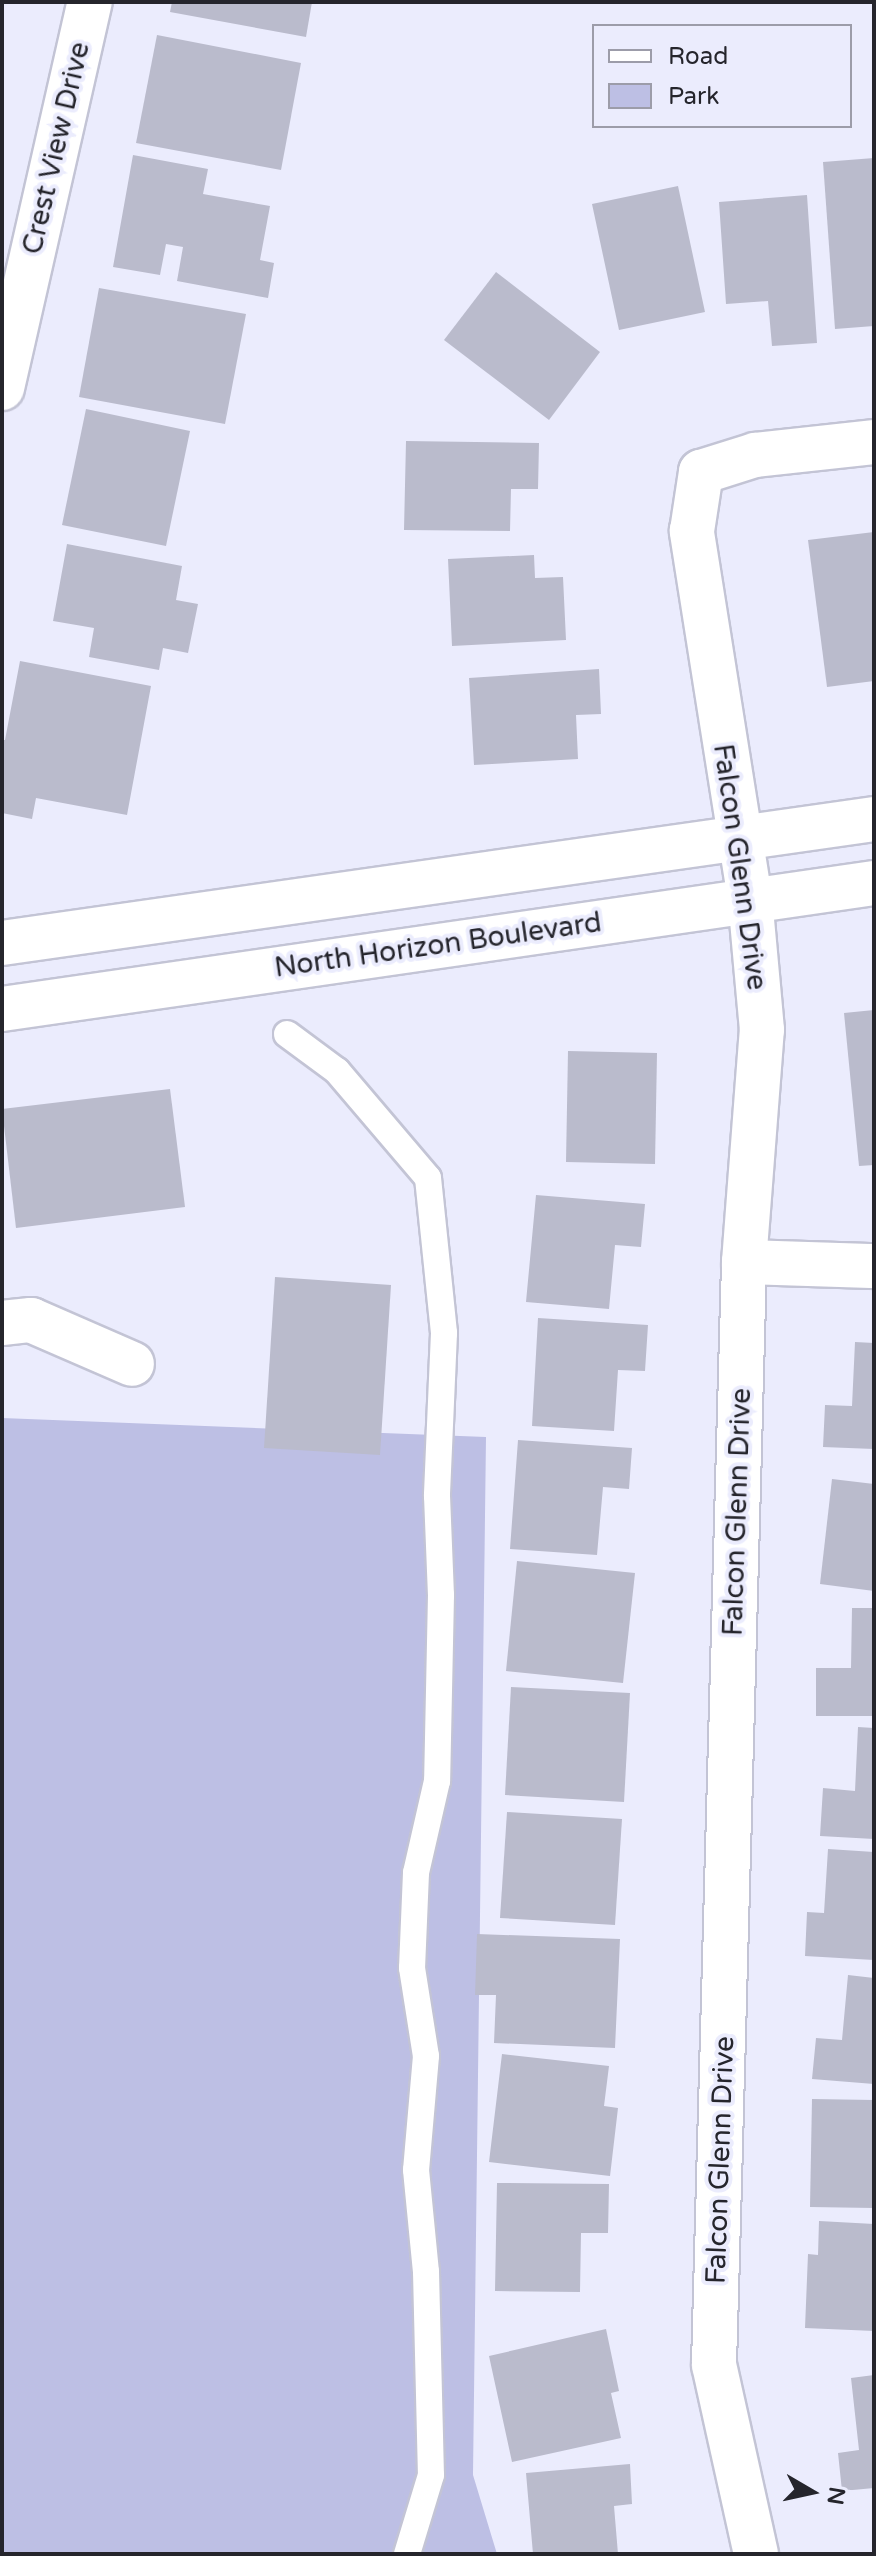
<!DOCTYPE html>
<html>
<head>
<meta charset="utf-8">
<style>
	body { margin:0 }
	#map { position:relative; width:876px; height:2556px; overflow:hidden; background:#ebecfd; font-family:"Varela Round",sans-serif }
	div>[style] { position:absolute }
	.green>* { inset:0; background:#bdbfe4 }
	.building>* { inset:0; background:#babbcc }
	.roads { filter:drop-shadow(2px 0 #c3c4d5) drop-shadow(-2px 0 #c3c4d5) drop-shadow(0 2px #c3c4d5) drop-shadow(0 -2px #c3c4d5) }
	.lane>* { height:26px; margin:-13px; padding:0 13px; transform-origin:13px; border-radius:13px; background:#fff }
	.street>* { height:44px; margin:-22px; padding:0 22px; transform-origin:22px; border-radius:22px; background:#fff }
	.secondary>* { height:44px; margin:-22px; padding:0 22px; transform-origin:22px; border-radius:22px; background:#fff }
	span { translate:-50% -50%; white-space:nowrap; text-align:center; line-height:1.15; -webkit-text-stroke:8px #ebecfd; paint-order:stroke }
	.street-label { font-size:28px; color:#25252c }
	.frame { position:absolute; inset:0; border:4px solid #25252c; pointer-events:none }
	.legend { position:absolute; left:592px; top:24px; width:260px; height:104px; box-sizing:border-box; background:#ebecfd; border:2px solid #9c9ca9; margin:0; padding:10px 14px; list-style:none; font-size:24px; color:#25252c }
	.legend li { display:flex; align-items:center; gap:16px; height:40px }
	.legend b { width:40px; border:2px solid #9c9ca9 }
	.north { position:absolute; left:772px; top:2452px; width:80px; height:80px; -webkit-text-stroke:6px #ebecfd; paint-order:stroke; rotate:99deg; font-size:22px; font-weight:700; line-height:32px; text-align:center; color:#25252c }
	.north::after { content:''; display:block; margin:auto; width:28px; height:36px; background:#25252c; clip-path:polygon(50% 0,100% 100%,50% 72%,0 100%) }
</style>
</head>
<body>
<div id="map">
	<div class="green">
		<div style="clip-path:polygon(2px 1418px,486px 1437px,473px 2475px,497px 2554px,2px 2554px)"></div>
	</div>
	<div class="building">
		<div style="clip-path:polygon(172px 2px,312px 2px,306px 37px,170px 12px)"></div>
		<div style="clip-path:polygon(157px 35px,301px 63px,281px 170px,136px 143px)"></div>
		<div style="clip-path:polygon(133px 155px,208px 169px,203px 194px,270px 206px,260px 260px,274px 263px,268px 298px,177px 281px,183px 247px,166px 244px,160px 275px,113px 267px)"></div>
		<div style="clip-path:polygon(874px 158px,874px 326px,835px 329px,823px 162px)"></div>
		<div style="clip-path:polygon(678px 186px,705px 312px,619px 330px,592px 204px)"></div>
		<div style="clip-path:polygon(807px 195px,817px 343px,772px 346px,768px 301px,726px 304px,719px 202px)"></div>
		<div style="clip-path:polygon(496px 272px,600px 352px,549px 420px,444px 340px)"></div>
		<div style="clip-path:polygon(99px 288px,246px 314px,225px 424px,79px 397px)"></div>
		<div style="clip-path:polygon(86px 409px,190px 431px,166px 546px,62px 525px)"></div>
		<div style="clip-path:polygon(406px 441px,539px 443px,538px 489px,511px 489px,510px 531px,404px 530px)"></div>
		<div style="clip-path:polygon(874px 532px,874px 681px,827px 687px,808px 540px)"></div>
		<div style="clip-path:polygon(67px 544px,182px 566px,176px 600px,198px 604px,188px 653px,163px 648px,159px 670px,89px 657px,94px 628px,53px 621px)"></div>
		<div style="clip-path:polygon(534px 555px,535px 578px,563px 577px,566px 640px,452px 646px,448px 559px)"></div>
		<div style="clip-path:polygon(20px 661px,151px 686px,127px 815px,36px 798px,32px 819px,2px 813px,2px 740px,5px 740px)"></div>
		<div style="clip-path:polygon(599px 669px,601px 714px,576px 715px,578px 759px,474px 765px,469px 678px)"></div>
		<div style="clip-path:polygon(874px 1010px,874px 1165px,859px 1166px,844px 1013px)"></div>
		<div style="clip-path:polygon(568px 1051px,657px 1053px,655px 1164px,566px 1162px)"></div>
		<div style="clip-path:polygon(170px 1089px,185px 1207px,16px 1228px,2px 1109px)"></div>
		<div style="clip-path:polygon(536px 1195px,645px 1204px,641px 1247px,615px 1245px,609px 1309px,526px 1302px)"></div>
		<div style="clip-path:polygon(275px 1277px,391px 1285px,380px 1455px,264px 1448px)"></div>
		<div style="clip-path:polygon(538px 1318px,648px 1325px,645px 1371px,618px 1370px,614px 1431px,532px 1426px)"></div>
		<div style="clip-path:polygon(855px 1342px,874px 1343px,874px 1449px,823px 1447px,825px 1405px,852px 1406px)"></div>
		<div style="clip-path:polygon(518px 1440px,632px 1448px,629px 1489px,603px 1487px,597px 1555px,510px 1549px)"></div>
		<div style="clip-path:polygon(832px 1479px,874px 1484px,874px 1591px,820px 1584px)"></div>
		<div style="clip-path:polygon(517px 1561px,635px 1573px,623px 1683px,506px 1671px)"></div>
		<div style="clip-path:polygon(852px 1608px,874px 1608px,874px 1716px,816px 1716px,816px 1668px,851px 1668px)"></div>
		<div style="clip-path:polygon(511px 1687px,630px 1693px,624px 1802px,505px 1795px)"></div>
		<div style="clip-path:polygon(858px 1727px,874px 1728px,874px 1839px,820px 1836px,823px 1788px,855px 1791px)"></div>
		<div style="clip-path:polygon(507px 1812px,622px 1819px,615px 1925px,500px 1918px)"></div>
		<div style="clip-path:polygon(828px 1849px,874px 1852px,874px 1960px,805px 1956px,807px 1912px,824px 1913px)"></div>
		<div style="clip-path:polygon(477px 1934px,620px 1939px,615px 2048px,494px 2043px,496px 1995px,475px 1995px)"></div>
		<div style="clip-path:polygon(848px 1975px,874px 1978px,874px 2084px,812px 2079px,816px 2038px,842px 2040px)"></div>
		<div style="clip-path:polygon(502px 2054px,609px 2066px,604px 2106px,618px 2108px,610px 2176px,489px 2162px)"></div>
		<div style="clip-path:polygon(812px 2099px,874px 2100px,874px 2208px,810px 2207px)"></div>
		<div style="clip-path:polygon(497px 2183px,609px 2184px,608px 2233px,581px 2233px,580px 2292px,495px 2291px)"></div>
		<div style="clip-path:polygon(819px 2221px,874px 2224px,874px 2331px,805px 2328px,808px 2254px,818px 2255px)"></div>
		<div style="clip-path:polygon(606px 2329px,619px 2391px,611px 2393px,621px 2438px,512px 2462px,489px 2356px)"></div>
		<div style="clip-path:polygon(874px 2375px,874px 2488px,842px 2491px,838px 2453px,859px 2450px,851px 2378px)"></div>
		<div style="clip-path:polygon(630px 2464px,632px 2504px,614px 2506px,618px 2554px,533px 2554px,526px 2473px)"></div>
	</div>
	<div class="roads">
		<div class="lane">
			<div style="left:287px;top:1034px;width:62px;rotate:36.5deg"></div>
			<div style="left:337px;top:1071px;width:140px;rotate:49.6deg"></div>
			<div style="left:428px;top:1178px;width:156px;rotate:84.1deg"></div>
			<div style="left:444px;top:1333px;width:163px;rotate:92.5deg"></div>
			<div style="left:437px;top:1496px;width:99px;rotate:87.7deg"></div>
			<div style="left:441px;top:1595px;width:186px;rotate:91.2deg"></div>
			<div style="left:437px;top:1781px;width:94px;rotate:102.9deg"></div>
			<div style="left:416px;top:1873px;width:95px;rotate:92.4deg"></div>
			<div style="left:412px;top:1968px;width:89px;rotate:81deg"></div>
			<div style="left:426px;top:2056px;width:114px;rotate:95deg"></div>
			<div style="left:416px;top:2170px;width:102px;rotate:84.4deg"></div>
			<div style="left:426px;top:2272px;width:203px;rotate:88.6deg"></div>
			<div style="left:431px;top:2475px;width:83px;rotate:106.9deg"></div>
		</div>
		<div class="street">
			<div style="left:2px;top:388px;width:396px;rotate:-77.2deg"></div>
			<div style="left:744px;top:1262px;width:130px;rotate:1.8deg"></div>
			<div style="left:2px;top:1323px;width:29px;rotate:-6deg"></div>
			<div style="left:31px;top:1320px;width:110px;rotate:23.5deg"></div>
			<div style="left:756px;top:2554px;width:194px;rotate:-102.5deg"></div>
			<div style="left:714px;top:2365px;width:1103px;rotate:-88.44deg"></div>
			<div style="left:744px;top:1262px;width:233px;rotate:-85.6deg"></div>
			<div style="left:762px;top:1030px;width:132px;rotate:-95.2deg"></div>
			<div style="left:750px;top:899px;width:373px;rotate:-99deg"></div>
			<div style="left:692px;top:531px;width:60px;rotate:-81.3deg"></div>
			<div style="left:701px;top:472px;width:57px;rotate:-17.5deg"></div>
			<div style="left:755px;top:455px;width:120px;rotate:-6.2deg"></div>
		</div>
		<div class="secondary">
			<div style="left:2px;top:943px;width:881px;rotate:-8.09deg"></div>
			<div style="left:2px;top:1009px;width:881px;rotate:-8.22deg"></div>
		</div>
	</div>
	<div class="street-label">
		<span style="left:56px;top:148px;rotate:-77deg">Crest View Drive</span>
		<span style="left:740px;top:867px;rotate:82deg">Falcon Glenn Drive</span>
		<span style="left:438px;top:945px;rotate:-8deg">North Horizon Boulevard</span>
		<span style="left:737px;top:1512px;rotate:-88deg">Falcon Glenn Drive</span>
		<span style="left:720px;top:2160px;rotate:-88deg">Falcon Glenn Drive</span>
	</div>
	<div class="frame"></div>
	<ul class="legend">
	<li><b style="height:10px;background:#fff"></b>Road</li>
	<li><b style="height:22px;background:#bdbfe4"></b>Park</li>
	</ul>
	<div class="north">N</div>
</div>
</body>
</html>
